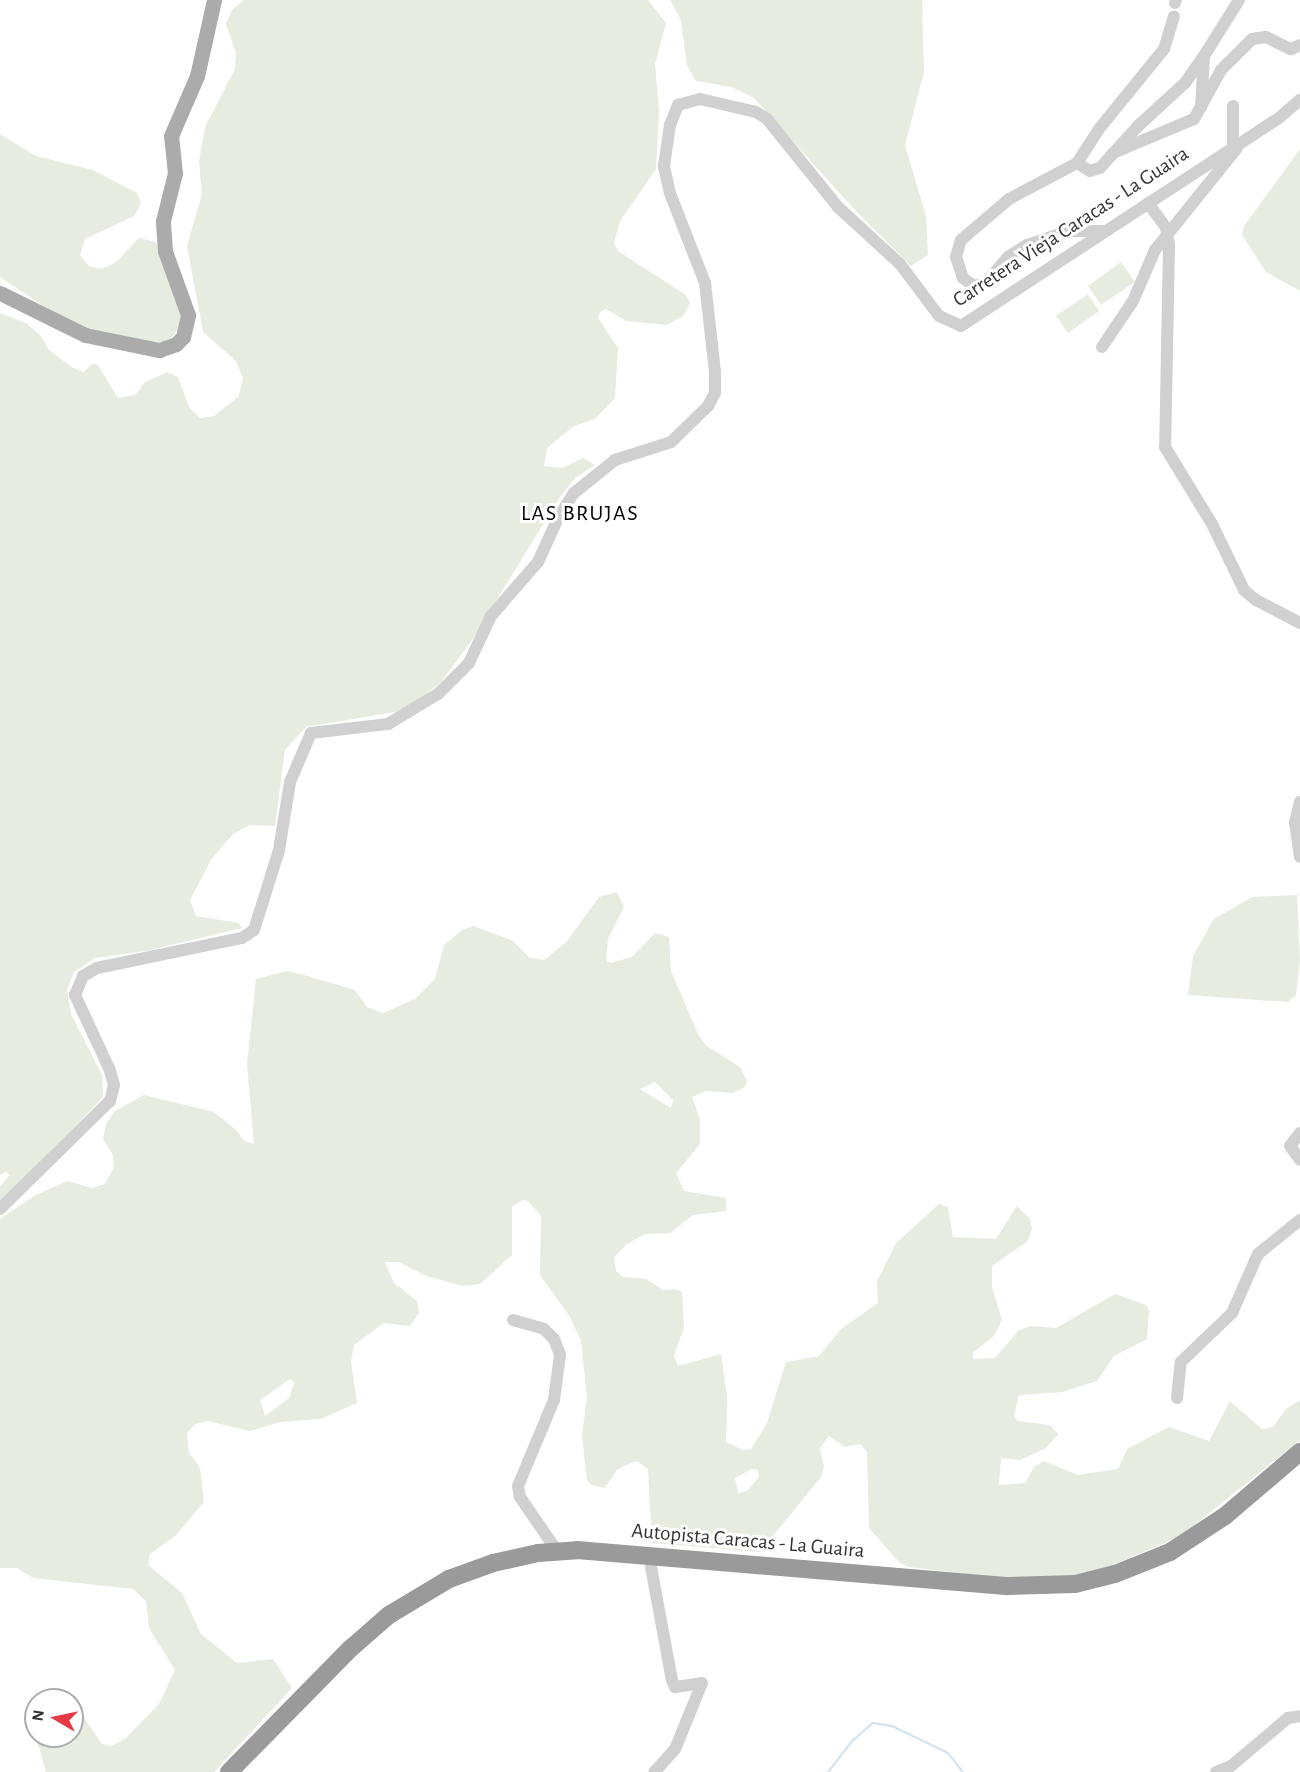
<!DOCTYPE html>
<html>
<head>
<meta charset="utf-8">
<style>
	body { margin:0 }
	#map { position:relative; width:1300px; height:1772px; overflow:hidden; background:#fff; font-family:"Alegreya Sans",sans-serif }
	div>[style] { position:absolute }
	.green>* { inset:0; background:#e6ecdf }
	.stream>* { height:2px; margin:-1px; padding:0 1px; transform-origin:1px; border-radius:1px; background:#cfe2ee }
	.minor>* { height:12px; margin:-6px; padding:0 6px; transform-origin:6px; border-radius:6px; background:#d0d0d0 }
	.major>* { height:15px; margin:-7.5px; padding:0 7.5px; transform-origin:7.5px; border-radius:7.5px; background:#ababab }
	.highway>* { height:18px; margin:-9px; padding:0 9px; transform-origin:9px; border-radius:9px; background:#9a9a9a }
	span { translate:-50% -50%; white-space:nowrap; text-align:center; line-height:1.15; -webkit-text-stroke:6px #fff; paint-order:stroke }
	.street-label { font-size:21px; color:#333 }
	.neighbourhood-label { font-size:22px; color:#000; letter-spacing:1.5px }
	.north { position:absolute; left:24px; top:1688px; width:60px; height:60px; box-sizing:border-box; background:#fff; border:2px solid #adadad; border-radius:50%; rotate:279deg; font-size:16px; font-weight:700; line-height:24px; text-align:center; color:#333 }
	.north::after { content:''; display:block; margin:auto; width:21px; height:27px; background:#e63946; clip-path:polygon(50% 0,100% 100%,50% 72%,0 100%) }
</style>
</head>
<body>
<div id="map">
	<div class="green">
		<div style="clip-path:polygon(244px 0,648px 0,666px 23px,655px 64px,659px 111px,656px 169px,620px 221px,614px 242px,618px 251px,686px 295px,690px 303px,683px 316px,667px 325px,626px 321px,606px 309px,600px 312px,598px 318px,618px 348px,615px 398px,595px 419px,574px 426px,547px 448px,544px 466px,562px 468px,583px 458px,595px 465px,575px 478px,560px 497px,472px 640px,441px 682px,413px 705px,395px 712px,306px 727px,285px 750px,275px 826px,250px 825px,233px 834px,211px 860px,190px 900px,196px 916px,239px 923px,242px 928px,146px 951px,95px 958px,74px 972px,67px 989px,71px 1014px,102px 1075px,103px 1097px,0 1205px,0 1186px,10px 1175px,6px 1172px,0 1175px,0 313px,26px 323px,41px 336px,49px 350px,73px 368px,84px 372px,92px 364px,98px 365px,118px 398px,135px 395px,145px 382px,167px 372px,178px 377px,189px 407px,200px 418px,214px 416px,239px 396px,243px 378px,236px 361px,203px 332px,187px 246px,202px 194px,199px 161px,205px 127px,235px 69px,236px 53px,226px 24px,232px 10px)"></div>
		<div style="clip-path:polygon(670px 0,922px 0,924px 72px,905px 145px,926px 216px,928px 255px,911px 266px,854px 209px,754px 98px,732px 87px,696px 81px,687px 66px,681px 20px)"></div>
		<div style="clip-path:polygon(0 134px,36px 156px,93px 170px,137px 193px,141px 203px,134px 216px,85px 239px,80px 255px,89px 266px,101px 269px,115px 263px,139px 238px,156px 242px,181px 309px,180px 326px,173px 336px,164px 342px,143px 341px,101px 334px,66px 321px,0 277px)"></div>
		<div style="clip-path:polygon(1300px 149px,1300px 291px,1266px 272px,1242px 235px,1244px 226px)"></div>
		<div style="clip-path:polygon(1121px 262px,1135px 282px,1101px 305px,1088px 286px)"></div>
		<div style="clip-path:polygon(1088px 294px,1099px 311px,1068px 333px,1056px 316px)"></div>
		<div style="clip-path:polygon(evenodd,617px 892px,624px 907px,608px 939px,606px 961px,611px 963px,632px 957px,655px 933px,669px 937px,671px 971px,698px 1034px,707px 1046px,740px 1067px,747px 1081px,745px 1087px,733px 1093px,706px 1091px,692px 1097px,700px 1120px,700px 1144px,676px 1173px,684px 1191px,726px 1198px,726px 1211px,693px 1215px,670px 1233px,645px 1234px,627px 1244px,614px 1257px,616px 1271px,623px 1277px,646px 1279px,663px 1290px,677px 1289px,682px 1292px,684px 1327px,674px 1356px,678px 1366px,721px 1354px,727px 1397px,726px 1442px,743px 1450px,751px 1449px,767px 1423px,786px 1362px,819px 1356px,842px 1328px,878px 1303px,877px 1281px,896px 1243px,939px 1204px,948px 1207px,953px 1237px,996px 1239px,1017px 1206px,1030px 1219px,1032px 1229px,1028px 1241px,992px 1266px,992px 1287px,1002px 1320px,994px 1336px,973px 1353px,973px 1359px,995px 1358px,1018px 1331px,1030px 1326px,1056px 1328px,1115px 1294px,1146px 1305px,1149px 1311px,1147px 1339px,1114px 1356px,1097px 1381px,1062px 1392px,1019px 1395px,1014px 1416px,1017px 1421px,1050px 1425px,1058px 1434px,1046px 1448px,1020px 1460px,1001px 1458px,999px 1485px,1025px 1483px,1034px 1467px,1044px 1461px,1078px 1475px,1118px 1469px,1127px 1449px,1169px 1427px,1209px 1441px,1230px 1401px,1262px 1429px,1273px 1427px,1286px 1409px,1300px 1400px,1300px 1440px,1181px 1536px,1110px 1566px,1065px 1577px,1010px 1579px,908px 1567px,899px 1562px,869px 1528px,867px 1452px,860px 1444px,845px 1447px,829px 1436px,820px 1448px,824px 1467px,821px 1477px,760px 1552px,652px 1543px,648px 1469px,637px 1461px,630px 1463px,617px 1470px,605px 1488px,591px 1485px,587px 1480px,582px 1435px,587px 1397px,581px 1341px,570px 1317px,540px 1275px,541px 1216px,528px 1201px,522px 1200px,512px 1207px,512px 1255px,480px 1284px,463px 1286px,426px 1276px,399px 1262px,385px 1262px,394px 1283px,417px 1301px,419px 1313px,410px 1326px,384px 1323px,354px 1345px,351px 1362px,357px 1403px,321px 1419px,280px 1422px,250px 1431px,208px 1421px,195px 1424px,187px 1433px,189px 1452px,200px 1468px,204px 1502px,175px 1536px,150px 1554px,148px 1565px,182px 1593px,201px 1634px,237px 1663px,273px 1659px,292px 1688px,214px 1772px,46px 1772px,28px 1708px,36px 1694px,55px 1690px,70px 1697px,102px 1744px,111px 1746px,125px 1739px,159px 1704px,175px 1670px,149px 1628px,146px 1601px,133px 1589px,33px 1578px,17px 1568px,0 1568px,0 1219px,34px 1196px,67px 1181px,92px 1188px,105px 1184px,114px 1167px,113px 1155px,103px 1139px,106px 1124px,115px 1111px,144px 1095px,214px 1112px,236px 1130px,244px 1141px,254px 1144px,247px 1064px,256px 979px,287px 971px,304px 975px,355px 990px,367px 1007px,383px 1013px,415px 999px,435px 979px,444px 945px,462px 930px,473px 926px,487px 931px,513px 941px,530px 958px,544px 960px,567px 941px,599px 897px,617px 892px,655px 1082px,673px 1100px,671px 1108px,640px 1089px,655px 1082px,617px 892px,290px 1379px,294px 1383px,289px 1398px,265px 1416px,260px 1400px,290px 1379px,617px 892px,752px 1469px,758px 1470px,759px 1477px,747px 1491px,738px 1493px,735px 1478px,752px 1469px,617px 892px,36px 1700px,72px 1700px,72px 1736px,36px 1736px,36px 1700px)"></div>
		<div style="clip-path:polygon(1297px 895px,1300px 960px,1296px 995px,1288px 1002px,1188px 995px,1193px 956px,1214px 919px,1252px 897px)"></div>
	</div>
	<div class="stream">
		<div style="left:828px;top:1772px;width:39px;rotate:-52deg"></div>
		<div style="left:852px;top:1741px;width:28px;rotate:-41deg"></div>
		<div style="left:873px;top:1723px;width:19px;rotate:9deg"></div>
		<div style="left:892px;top:1726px;width:62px;rotate:25.7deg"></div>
		<div style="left:948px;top:1753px;width:24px;rotate:52deg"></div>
	</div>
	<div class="minor">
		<div style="left:1175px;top:3px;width:3px;rotate:-72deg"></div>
		<div style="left:1201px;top:107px;width:51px;rotate:-86.6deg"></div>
		<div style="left:1204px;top:56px;width:66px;rotate:-58deg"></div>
		<div style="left:1233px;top:148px;width:42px;rotate:-90deg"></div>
		<div style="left:1113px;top:153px;width:88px;rotate:-22.8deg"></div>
		<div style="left:1194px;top:119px;width:56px;rotate:-61.1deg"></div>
		<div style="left:1221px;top:70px;width:44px;rotate:-45deg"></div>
		<div style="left:1252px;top:39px;width:14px;rotate:-8deg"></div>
		<div style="left:1266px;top:37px;width:28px;rotate:26deg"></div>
		<div style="left:1291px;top:49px;width:10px;rotate:-24deg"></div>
		<div style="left:1077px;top:163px;width:15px;rotate:32deg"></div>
		<div style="left:1090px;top:171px;width:10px;rotate:-17deg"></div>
		<div style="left:1100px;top:168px;width:57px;rotate:-47.9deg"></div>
		<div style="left:1138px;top:126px;width:64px;rotate:-42.5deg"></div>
		<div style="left:1185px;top:83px;width:33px;rotate:-55deg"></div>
		<div style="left:1148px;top:203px;width:31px;rotate:54deg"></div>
		<div style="left:1166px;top:228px;width:17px;rotate:80deg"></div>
		<div style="left:1169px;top:245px;width:202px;rotate:91.1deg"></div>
		<div style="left:1165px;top:447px;width:90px;rotate:58.6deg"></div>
		<div style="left:1212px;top:524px;width:73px;rotate:64.1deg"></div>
		<div style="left:1244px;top:590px;width:16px;rotate:40deg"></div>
		<div style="left:1256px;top:600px;width:50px;rotate:27.6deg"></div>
		<div style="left:1106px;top:231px;width:37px;rotate:180deg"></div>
		<div style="left:1069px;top:231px;width:44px;rotate:161.6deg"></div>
		<div style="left:1027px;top:245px;width:22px;rotate:148deg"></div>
		<div style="left:1008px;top:257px;width:35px;rotate:131deg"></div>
		<div style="left:985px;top:283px;width:11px;rotate:165deg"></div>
		<div style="left:974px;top:286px;width:14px;rotate:-144deg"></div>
		<div style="left:963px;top:278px;width:22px;rotate:-108deg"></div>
		<div style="left:956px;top:257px;width:18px;rotate:-74deg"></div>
		<div style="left:961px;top:240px;width:63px;rotate:-40.5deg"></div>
		<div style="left:1009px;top:199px;width:77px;rotate:-27.9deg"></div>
		<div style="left:1077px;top:163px;width:40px;rotate:-57.1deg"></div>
		<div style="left:1099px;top:129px;width:103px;rotate:-50.9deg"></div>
		<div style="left:1164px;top:49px;width:34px;rotate:-73deg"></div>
		<div style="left:1102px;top:347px;width:55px;rotate:-56deg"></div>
		<div style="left:1133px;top:301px;width:56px;rotate:-66.7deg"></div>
		<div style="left:1155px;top:250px;width:131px;rotate:-51.2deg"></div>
		<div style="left:1300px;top:802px;width:21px;rotate:104deg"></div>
		<div style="left:1295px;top:822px;width:35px;rotate:82deg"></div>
		<div style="left:1300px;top:1133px;width:16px;rotate:128deg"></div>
		<div style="left:1290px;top:1146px;width:17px;rotate:54deg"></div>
		<div style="left:0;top:1209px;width:154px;rotate:-44.5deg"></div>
		<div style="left:110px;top:1101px;width:16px;rotate:-76deg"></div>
		<div style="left:114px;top:1085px;width:18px;rotate:-106deg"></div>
		<div style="left:109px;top:1068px;width:81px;rotate:-115deg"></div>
		<div style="left:75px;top:995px;width:21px;rotate:-67deg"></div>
		<div style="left:83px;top:976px;width:16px;rotate:-30deg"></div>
		<div style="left:97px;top:968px;width:148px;rotate:-11.7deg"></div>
		<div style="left:242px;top:938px;width:14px;rotate:-34deg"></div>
		<div style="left:254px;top:930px;width:84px;rotate:-72.6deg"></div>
		<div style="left:279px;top:850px;width:69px;rotate:-80.8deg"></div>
		<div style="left:290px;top:782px;width:53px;rotate:-66.8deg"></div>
		<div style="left:311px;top:733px;width:78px;rotate:-6.7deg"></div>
		<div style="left:388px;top:724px;width:58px;rotate:-31deg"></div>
		<div style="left:438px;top:694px;width:44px;rotate:-45deg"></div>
		<div style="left:469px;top:663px;width:52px;rotate:-64.9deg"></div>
		<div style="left:491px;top:616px;width:72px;rotate:-49deg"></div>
		<div style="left:538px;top:562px;width:51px;rotate:-65.5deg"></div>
		<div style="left:559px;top:516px;width:27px;rotate:-57deg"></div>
		<div style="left:574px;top:493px;width:53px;rotate:-38.8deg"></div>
		<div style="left:615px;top:460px;width:59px;rotate:-17.8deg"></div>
		<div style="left:671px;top:442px;width:52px;rotate:-44.2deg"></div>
		<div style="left:708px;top:406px;width:15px;rotate:-62deg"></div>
		<div style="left:715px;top:393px;width:21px;rotate:-90deg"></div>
		<div style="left:715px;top:372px;width:90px;rotate:-96.4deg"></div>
		<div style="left:705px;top:283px;width:97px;rotate:-111.3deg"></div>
		<div style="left:670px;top:193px;width:28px;rotate:-103deg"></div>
		<div style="left:664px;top:166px;width:41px;rotate:-81.7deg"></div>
		<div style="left:670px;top:125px;width:22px;rotate:-68deg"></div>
		<div style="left:678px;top:105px;width:23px;rotate:-15deg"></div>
		<div style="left:700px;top:99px;width:57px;rotate:13.1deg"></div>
		<div style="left:756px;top:112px;width:13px;rotate:32deg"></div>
		<div style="left:767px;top:119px;width:113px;rotate:51.1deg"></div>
		<div style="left:838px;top:207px;width:84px;rotate:42.6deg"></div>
		<div style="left:900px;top:264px;width:65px;rotate:53.1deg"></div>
		<div style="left:939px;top:316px;width:24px;rotate:24deg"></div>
		<div style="left:961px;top:326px;width:380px;rotate:-33.2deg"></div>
		<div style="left:1279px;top:118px;width:28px;rotate:-41deg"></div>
		<div style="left:513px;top:1320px;width:32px;rotate:16deg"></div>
		<div style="left:544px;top:1329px;width:14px;rotate:45deg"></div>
		<div style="left:554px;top:1339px;width:17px;rotate:69deg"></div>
		<div style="left:560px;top:1355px;width:45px;rotate:97.6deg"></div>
		<div style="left:554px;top:1400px;width:93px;rotate:112.7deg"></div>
		<div style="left:518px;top:1486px;width:11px;rotate:80deg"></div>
		<div style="left:520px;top:1497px;width:65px;rotate:55.6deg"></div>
		<div style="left:1177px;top:1398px;width:36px;rotate:-84deg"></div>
		<div style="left:1181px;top:1362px;width:71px;rotate:-43.9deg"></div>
		<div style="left:1232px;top:1313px;width:64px;rotate:-66.2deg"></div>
		<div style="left:1258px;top:1254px;width:54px;rotate:-39deg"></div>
		<div style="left:651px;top:1567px;width:115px;rotate:79.5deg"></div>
		<div style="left:672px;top:1680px;width:8px;rotate:67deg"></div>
		<div style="left:675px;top:1687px;width:27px;rotate:-8deg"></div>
		<div style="left:702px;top:1683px;width:71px;rotate:112.2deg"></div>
		<div style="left:675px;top:1749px;width:31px;rotate:132deg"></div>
		<div style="left:1216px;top:1772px;width:16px;rotate:-22deg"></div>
		<div style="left:1231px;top:1766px;width:75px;rotate:-40.1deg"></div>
		<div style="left:1288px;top:1718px;width:12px;rotate:-9deg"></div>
	</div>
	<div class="major">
		<div style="left:0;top:293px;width:95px;rotate:26.3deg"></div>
		<div style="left:85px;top:335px;width:76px;rotate:11.5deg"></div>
		<div style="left:159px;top:350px;width:18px;rotate:-19deg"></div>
		<div style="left:176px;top:344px;width:10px;rotate:-45deg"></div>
		<div style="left:183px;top:337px;width:23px;rotate:-77deg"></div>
		<div style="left:188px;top:315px;width:68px;rotate:-109.8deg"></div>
		<div style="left:165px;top:251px;width:30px;rotate:-94deg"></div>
		<div style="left:163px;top:221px;width:49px;rotate:-76deg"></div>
		<div style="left:175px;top:173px;width:37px;rotate:-96deg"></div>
		<div style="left:171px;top:136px;width:65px;rotate:-66.6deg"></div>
		<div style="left:197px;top:76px;width:78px;rotate:-77.4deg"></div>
	</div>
	<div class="highway">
		<div style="left:229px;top:1772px;width:173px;rotate:-45.5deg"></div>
		<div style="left:350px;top:1649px;width:52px;rotate:-41.1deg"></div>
		<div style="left:389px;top:1615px;width:70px;rotate:-31deg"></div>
		<div style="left:449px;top:1579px;width:47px;rotate:-20deg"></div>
		<div style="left:493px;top:1563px;width:46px;rotate:-12.5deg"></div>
		<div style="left:538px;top:1553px;width:39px;rotate:-4deg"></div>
		<div style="left:577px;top:1550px;width:433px;rotate:4.8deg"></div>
		<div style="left:1008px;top:1586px;width:67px;rotate:-1.7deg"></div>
		<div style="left:1075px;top:1584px;width:41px;rotate:-14deg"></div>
		<div style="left:1115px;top:1574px;width:59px;rotate:-21.8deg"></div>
		<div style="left:1170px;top:1552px;width:66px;rotate:-33.2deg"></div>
		<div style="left:1225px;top:1516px;width:99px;rotate:-40.5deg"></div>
	</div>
	<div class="street-label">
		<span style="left:1071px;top:227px;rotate:-33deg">Carretera Vieja Caracas - La Guaira</span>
		<span style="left:748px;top:1541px;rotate:5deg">Autopista Caracas - La Guaira</span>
	</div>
	<div class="neighbourhood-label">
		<span style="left:580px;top:514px">LAS BRUJAS</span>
	</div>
	<div class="north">N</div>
</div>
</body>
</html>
